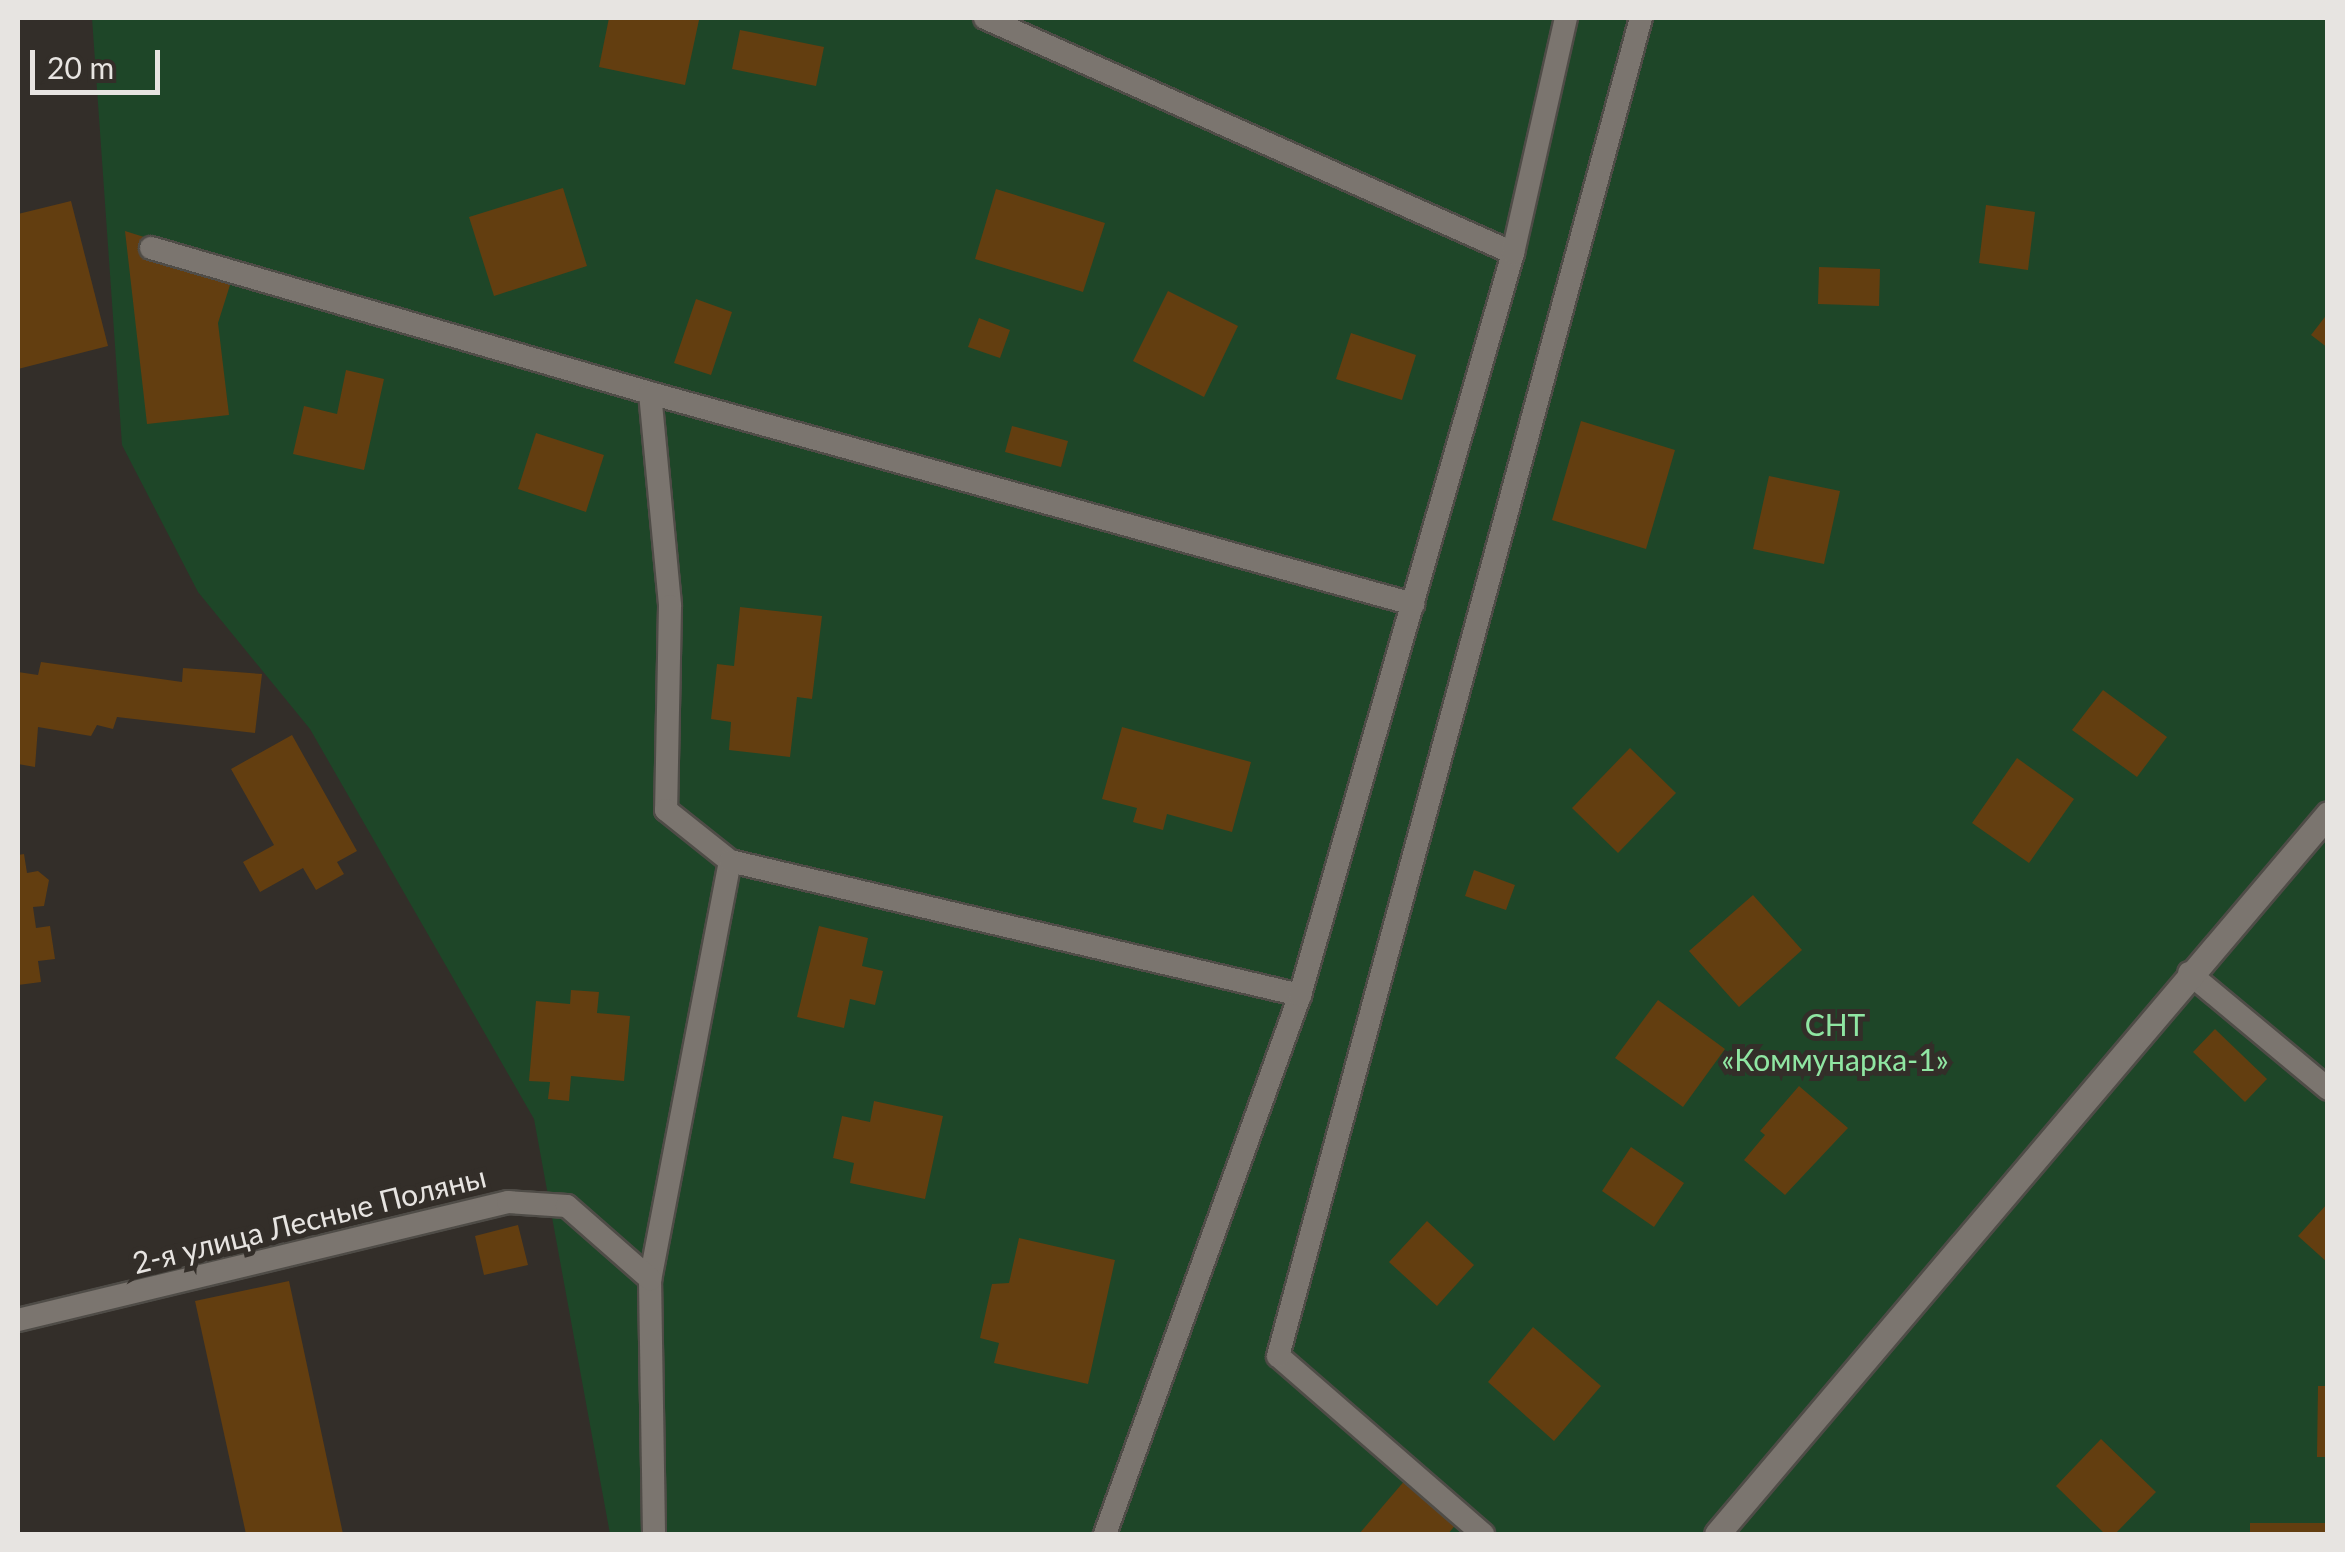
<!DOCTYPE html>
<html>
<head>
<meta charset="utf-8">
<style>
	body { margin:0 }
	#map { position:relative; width:2345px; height:1552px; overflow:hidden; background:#332e29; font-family:Lato,sans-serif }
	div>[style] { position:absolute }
	.green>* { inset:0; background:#1e4628 }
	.building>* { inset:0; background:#633e10 }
	.roads { filter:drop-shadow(2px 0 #4f4c47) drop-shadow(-2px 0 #4f4c47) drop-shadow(0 2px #4f4c47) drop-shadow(0 -2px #4f4c47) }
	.service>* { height:22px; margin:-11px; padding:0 11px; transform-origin:11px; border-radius:11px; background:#7b756f }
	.minor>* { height:25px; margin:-12.5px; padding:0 12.5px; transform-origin:12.5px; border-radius:12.5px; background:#7b756f }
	span { translate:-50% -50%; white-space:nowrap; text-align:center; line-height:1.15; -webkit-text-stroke:10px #332e29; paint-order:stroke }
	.park-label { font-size:30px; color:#8fe6a2 }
	.street-label { font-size:30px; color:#e7e4e1 }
	.frame { position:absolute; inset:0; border:20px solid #e7e4e1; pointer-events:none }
	.scale { position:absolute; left:30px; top:50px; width:130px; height:45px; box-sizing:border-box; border:5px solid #e7e4e1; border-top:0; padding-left:12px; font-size:30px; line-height:35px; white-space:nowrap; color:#e7e4e1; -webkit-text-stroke:8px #332e29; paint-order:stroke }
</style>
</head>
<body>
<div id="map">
	<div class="green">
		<div style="clip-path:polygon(92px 18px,2327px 18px,2327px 1534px,610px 1534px,534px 1119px,310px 729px,198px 592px,122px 445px)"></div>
	</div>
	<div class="building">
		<div style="clip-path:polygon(609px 18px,699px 20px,685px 85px,599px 67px)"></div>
		<div style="clip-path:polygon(740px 30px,824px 47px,816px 86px,732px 69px)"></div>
		<div style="clip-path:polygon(563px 188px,587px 266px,494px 296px,469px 217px)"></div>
		<div style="clip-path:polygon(996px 189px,1105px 223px,1083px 292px,975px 259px)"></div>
		<div style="clip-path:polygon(71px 201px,108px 346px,18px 369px,18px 214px)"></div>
		<div style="clip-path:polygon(1986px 205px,2035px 212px,2028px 270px,1979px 263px)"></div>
		<div style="clip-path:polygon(125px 231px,236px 266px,218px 323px,229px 415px,147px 424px)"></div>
		<div style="clip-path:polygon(1819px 267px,1880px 269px,1879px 306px,1818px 304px)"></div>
		<div style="clip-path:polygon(1168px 291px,1238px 326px,1204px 397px,1133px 361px)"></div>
		<div style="clip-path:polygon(696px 299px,732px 312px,711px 375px,674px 363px)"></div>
		<div style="clip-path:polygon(2328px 313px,2328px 348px,2311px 335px)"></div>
		<div style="clip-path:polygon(979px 318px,1010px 330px,1000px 358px,968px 347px)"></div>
		<div style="clip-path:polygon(1351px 333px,1416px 355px,1402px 400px,1336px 379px)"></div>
		<div style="clip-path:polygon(346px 370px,384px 379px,364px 470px,293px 454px,304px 406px,337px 414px)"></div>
		<div style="clip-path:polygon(1581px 421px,1675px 450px,1646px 549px,1552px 520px)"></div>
		<div style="clip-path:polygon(1012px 426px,1068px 441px,1061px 467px,1005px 452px)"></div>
		<div style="clip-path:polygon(536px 433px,604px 455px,586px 512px,518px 489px)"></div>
		<div style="clip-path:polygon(1769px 476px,1840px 491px,1824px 564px,1753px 549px)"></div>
		<div style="clip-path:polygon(740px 607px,822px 616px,812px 699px,797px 697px,790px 757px,729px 750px,731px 722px,711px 719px,717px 664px,734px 666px)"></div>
		<div style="clip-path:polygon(41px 662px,182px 682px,183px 668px,262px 674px,255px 733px,117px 717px,113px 729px,97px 725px,91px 736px,38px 727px,35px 767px,18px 764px,18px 672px,38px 675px)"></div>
		<div style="clip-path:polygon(2103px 690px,2167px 737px,2137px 777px,2072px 730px)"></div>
		<div style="clip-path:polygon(1122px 727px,1251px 762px,1232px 832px,1167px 814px,1163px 830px,1133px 822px,1137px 808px,1102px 799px)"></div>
		<div style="clip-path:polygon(292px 735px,357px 851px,337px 862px,344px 874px,316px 890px,303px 868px,260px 892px,243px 862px,274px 845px,231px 769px)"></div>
		<div style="clip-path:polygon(1630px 748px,1676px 793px,1618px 853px,1572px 808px)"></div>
		<div style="clip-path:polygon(2017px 758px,2074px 799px,2029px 863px,1972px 823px)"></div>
		<div style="clip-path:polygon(24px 854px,27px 873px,38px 871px,49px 880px,44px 906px,33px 907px,36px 928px,50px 926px,55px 959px,38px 961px,41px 982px,18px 985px,18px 855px)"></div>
		<div style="clip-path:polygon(1474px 870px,1515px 885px,1506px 910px,1465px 896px)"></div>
		<div style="clip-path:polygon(1753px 895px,1802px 950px,1739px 1007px,1689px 951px)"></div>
		<div style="clip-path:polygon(819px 926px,868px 938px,862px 966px,883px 971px,875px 1005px,850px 999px,844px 1028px,797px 1017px)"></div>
		<div style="clip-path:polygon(571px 990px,599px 992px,597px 1013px,630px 1016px,624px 1081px,571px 1076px,569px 1101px,548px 1099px,550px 1082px,529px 1081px,536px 1001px,570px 1004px)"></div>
		<div style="clip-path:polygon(1658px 1000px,1725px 1049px,1683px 1107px,1615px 1058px)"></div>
		<div style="clip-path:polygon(2215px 1029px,2267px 1079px,2245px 1102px,2193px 1052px)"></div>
		<div style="clip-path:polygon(1799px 1086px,1848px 1128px,1785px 1195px,1744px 1160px,1765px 1135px,1760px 1131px)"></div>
		<div style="clip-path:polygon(874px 1101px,943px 1116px,925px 1199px,850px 1183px,854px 1163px,833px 1158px,842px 1116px,870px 1122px)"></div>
		<div style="clip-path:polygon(1631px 1147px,1684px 1183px,1654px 1227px,1602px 1191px)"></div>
		<div style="clip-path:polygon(2328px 1203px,2328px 1263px,2298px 1236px)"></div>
		<div style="clip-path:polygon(1427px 1221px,1474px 1265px,1437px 1306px,1389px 1262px)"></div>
		<div style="clip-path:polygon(518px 1225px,528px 1265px,484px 1275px,475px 1236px)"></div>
		<div style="clip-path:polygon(1019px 1238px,1115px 1260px,1088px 1384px,994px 1363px,999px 1343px,980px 1338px,992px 1284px,1009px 1283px)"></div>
		<div style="clip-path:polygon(289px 1281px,343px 1534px,246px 1534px,195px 1301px)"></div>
		<div style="clip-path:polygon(1533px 1327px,1601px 1386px,1554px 1441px,1488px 1382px)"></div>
		<div style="clip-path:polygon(2318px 1386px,2328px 1386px,2328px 1457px,2317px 1457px)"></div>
		<div style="clip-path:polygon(2101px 1439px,2156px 1492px,2115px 1534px,2105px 1534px,2056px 1486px)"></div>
		<div style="clip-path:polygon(1406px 1479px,1457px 1523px,1448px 1534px,1359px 1534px)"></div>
		<div style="clip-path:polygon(2250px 1523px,2328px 1523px,2328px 1534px,2250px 1534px)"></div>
	</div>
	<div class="roads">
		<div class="service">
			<div style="left:985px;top:18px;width:578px;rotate:23.99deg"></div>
			<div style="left:151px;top:248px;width:520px;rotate:16.2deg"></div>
			<div style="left:650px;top:393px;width:214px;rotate:84.6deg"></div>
			<div style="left:670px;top:606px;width:204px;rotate:91.1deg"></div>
			<div style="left:666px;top:810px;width:82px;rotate:38.6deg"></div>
			<div style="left:730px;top:861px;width:426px;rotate:100.8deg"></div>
			<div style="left:650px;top:1279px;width:255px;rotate:89.1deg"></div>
			<div style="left:650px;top:393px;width:792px;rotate:15.46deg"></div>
			<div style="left:730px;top:861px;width:586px;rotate:13.23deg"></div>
			<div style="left:2189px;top:973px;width:181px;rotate:39.8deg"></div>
			<div style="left:18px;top:1320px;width:504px;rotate:-13.54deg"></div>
			<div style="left:508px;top:1202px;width:59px;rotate:3.9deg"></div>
			<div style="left:567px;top:1206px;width:111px;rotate:41.3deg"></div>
			<div style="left:1105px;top:1534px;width:573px;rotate:-70.11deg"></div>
			<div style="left:1300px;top:995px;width:772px;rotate:-73.98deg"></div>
			<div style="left:1513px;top:253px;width:241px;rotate:-77.3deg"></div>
			<div style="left:1483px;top:1534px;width:271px;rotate:-139deg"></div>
			<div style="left:1278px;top:1356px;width:1386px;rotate:-74.82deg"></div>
		</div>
		<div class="minor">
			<div style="left:1717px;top:1534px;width:944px;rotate:-49.68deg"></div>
		</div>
	</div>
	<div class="park-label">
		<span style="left:1835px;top:1041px">СНТ<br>«Коммунарка-1»</span>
	</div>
	<div class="street-label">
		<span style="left:309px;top:1219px;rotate:-14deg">2-я улица Лесные Поляны</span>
	</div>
	<div class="frame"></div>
	<div class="scale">20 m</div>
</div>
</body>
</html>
